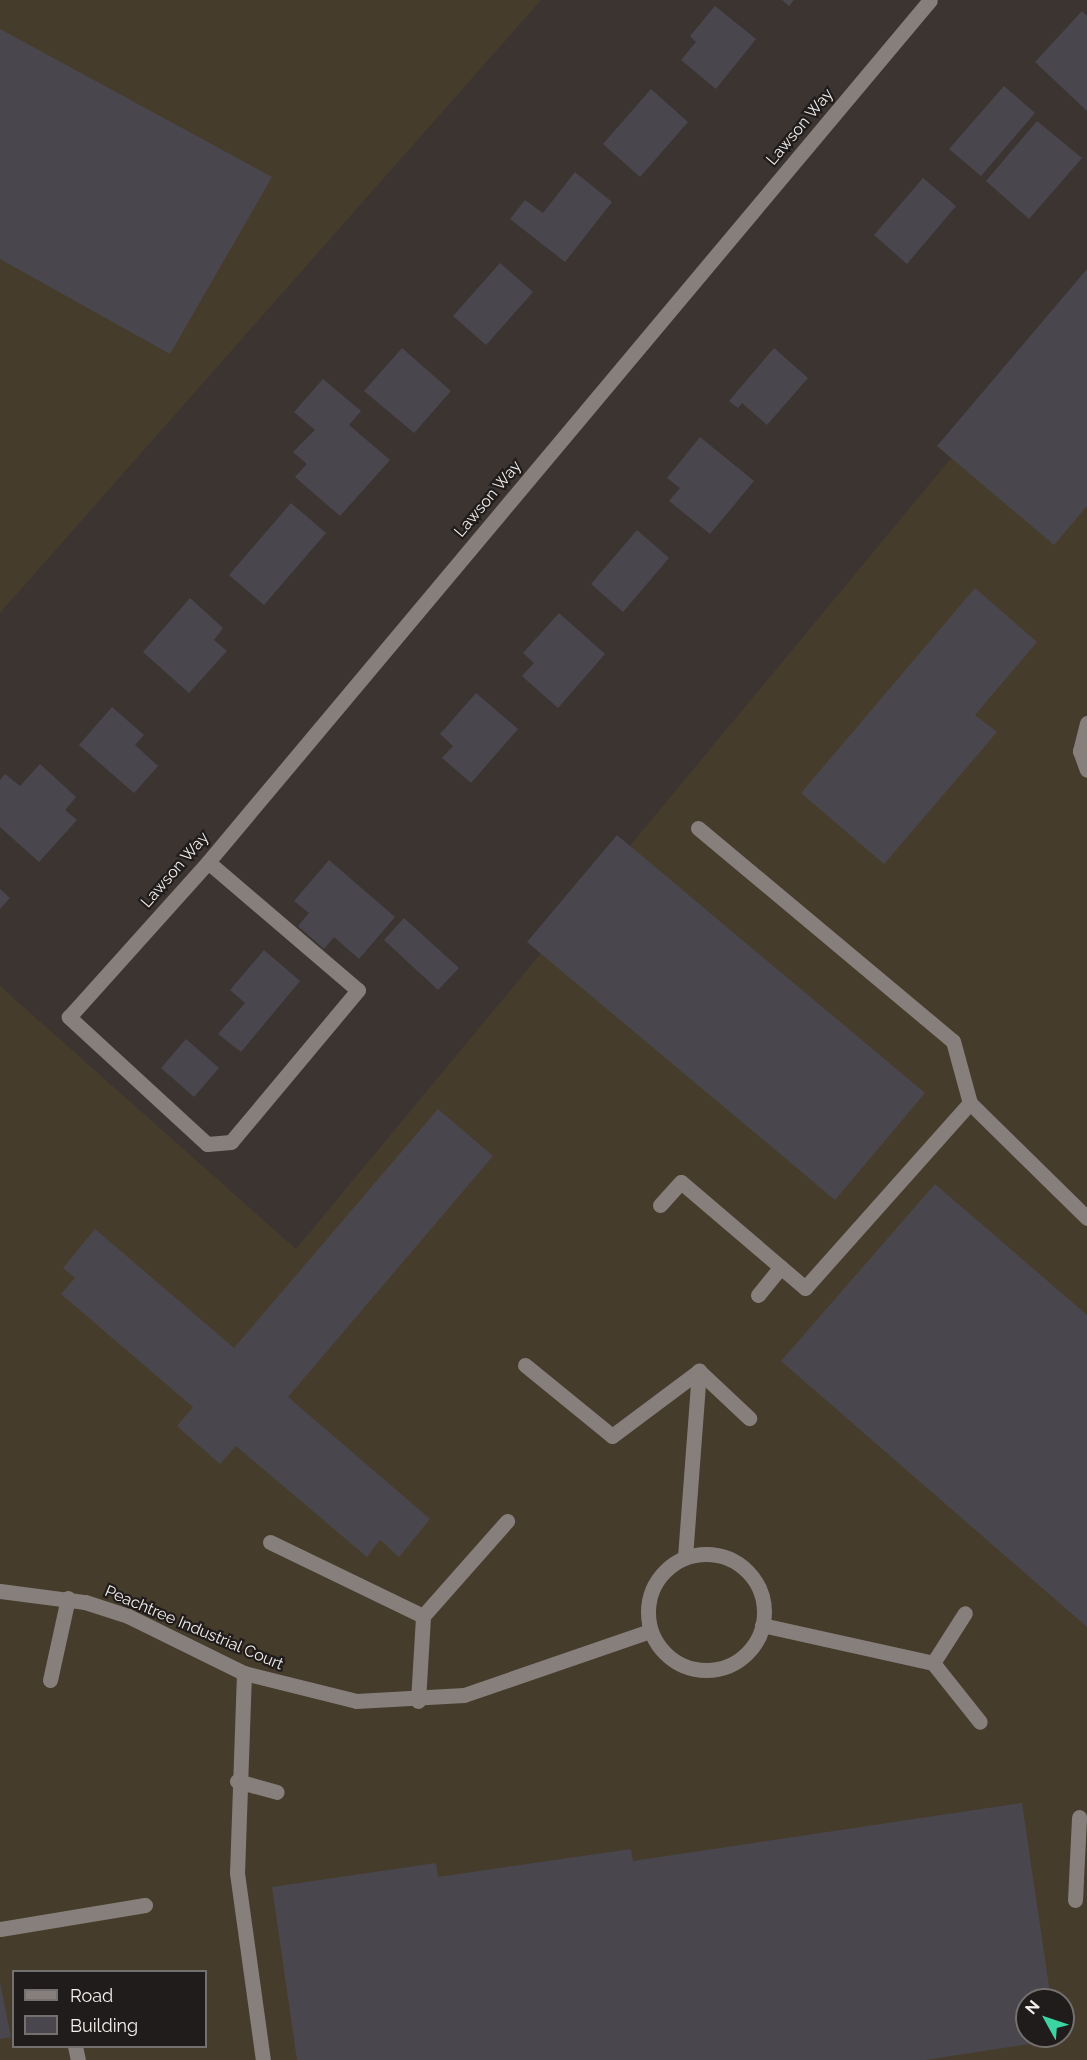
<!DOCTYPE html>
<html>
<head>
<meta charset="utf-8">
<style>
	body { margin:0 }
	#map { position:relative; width:1087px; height:2060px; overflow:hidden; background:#3b3431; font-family:Raleway,sans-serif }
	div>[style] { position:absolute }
	.commercial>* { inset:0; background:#463c2c }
	.building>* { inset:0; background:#49474d }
	.minor>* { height:15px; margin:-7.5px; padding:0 7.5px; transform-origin:7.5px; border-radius:7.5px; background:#877f7c }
	.minor>.ring { margin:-7.5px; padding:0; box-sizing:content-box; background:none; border:15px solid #877f7c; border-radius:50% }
	span { translate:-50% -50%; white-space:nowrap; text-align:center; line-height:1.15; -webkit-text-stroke:4.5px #201c1b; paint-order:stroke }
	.street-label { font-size:16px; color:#f3efed }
	.legend { position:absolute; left:12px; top:1970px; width:195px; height:78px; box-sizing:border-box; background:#201c1b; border:2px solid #74706f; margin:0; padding:8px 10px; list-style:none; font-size:18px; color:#f3efed }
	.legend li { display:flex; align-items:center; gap:12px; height:30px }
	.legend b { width:30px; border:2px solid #74706f }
	.north { position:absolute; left:1015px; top:1988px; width:60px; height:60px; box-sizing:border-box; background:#201c1b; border:2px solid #74706f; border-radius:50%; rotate:310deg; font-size:16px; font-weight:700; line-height:24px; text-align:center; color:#f3efed }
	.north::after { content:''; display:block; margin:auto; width:21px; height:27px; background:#3dd4a3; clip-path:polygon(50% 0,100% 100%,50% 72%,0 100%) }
</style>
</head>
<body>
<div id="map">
	<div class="commercial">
		<div style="clip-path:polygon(0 0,541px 0,0 613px)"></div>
		<div style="clip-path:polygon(evenodd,1087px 294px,1087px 2060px,0 2060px,0 986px,296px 1249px,1087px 294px,14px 1972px,206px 1972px,206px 2046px,14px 2046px,14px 1972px,1087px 294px,1027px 2000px,1063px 2000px,1063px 2036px,1027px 2036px,1027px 2000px)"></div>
	</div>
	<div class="building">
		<div style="clip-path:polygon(782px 0,794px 0,789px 6px)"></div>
		<div style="clip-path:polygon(715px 6px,756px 39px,716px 89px,681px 60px,696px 42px,690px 36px)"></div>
		<div style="clip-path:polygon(1082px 11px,1087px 16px,1087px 111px,1035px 62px)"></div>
		<div style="clip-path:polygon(0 29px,272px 177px,170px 354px,0 259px)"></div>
		<div style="clip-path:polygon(1004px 86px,1035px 113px,981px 176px,949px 149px)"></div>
		<div style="clip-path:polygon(651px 89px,688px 122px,640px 177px,603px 144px)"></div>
		<div style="clip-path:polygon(1037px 121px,1082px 158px,1029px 219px,986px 181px)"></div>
		<div style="clip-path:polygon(575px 172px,612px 202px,565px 262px,510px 219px,525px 200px,543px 213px)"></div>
		<div style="clip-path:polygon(923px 178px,956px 206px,907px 264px,874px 235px)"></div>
		<div style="clip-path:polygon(500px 263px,533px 292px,486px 345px,453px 316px)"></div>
		<div style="clip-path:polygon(1087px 269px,1087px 506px,1054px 545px,937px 446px)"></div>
		<div style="clip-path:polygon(402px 348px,451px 391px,414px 433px,364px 391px)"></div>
		<div style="clip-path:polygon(774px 348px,808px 378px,767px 425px,742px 403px,738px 408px,729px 401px)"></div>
		<div style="clip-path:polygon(323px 379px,361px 411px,349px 425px,390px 460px,340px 516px,295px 477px,307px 464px,293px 452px,315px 430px,294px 412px)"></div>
		<div style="clip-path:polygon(700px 437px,754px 481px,710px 534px,669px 501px,680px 488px,667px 478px)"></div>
		<div style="clip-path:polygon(291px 503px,326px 533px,264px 605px,229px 575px)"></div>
		<div style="clip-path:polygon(637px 530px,669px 558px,623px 612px,591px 584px)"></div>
		<div style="clip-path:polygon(975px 588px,1037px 642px,975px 715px,997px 732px,884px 864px,801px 793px)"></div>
		<div style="clip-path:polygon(190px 598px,223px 628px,214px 640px,227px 651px,189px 693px,143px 652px)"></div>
		<div style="clip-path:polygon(559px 613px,605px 654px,558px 708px,522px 676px,534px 663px,523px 653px)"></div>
		<div style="clip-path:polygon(476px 693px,518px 729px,471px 783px,442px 758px,453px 746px,440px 734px)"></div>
		<div style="clip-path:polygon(112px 707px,144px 735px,135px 745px,158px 766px,134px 793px,79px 745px)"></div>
		<div style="clip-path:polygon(40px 764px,76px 797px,65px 810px,77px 820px,39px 862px,0 827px,0 780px,5px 774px,20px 786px)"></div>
		<div style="clip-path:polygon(617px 835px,925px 1093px,835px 1200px,527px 942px)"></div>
		<div style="clip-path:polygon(329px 860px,395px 917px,359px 959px,334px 937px,324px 949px,298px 926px,309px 913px,294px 901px)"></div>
		<div style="clip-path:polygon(0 889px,10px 898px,0 909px)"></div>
		<div style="clip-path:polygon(404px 918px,459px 968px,438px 990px,384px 940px)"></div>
		<div style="clip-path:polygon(264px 950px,300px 981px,241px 1052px,218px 1034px,245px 1003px,230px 990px)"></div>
		<div style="clip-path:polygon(186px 1039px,219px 1068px,194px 1097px,161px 1068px)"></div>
		<div style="clip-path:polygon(438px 1109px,493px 1156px,288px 1397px,430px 1519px,399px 1557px,380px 1540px,367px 1557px,236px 1446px,220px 1464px,177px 1426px,193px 1407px,61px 1294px,75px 1278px,63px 1268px,95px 1229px,234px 1348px)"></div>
		<div style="clip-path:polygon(935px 1184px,1087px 1315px,1087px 1627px,781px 1361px)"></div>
		<div style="clip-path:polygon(1022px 1803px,1051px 2000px,1027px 2000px,1027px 2036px,1056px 2036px,1056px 2040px,925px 2060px,297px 2060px,272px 1887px,436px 1863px,438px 1877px,631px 1849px,633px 1861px)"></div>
		<div style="clip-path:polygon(0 1982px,11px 2037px,0 2039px)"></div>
	</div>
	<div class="minor">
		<div style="left:1087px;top:723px;width:29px;rotate:104deg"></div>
		<div style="left:1080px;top:751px;width:20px;rotate:70deg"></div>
		<div style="left:698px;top:828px;width:332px;rotate:39.9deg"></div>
		<div style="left:953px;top:1041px;width:64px;rotate:74.7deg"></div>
		<div style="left:208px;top:862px;width:197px;rotate:40.5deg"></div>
		<div style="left:358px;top:990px;width:198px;rotate:129.9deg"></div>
		<div style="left:231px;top:1142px;width:24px;rotate:175deg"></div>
		<div style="left:207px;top:1144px;width:188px;rotate:-137.4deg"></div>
		<div style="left:69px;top:1017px;width:208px;rotate:-48.1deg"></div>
		<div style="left:208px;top:862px;width:1124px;rotate:-50.05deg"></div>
		<div style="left:660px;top:1205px;width:31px;rotate:-48deg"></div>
		<div style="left:681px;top:1182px;width:163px;rotate:40.5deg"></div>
		<div style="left:805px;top:1288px;width:248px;rotate:-48.3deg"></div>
		<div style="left:970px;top:1103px;width:164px;rotate:44.5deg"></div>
		<div style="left:758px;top:1295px;width:36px;rotate:-51deg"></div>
		<div style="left:525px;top:1365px;width:112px;rotate:39.2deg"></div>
		<div style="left:612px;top:1436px;width:109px;rotate:-36.8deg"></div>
		<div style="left:699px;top:1371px;width:69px;rotate:43.2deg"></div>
		<div style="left:270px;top:1542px;width:170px;rotate:25.8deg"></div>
		<div style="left:423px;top:1616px;width:127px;rotate:-48.5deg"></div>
		<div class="ring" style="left:648px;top:1554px;width:101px;height:101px"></div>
		<div style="left:685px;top:1557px;width:187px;rotate:-85.7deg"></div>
		<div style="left:0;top:1591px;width:86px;rotate:7.4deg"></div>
		<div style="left:85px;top:1602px;width:45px;rotate:18deg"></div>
		<div style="left:128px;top:1616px;width:129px;rotate:26.2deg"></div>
		<div style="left:244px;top:1673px;width:115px;rotate:14deg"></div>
		<div style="left:356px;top:1701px;width:108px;rotate:-3.2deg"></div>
		<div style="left:464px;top:1695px;width:197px;rotate:-19deg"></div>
		<div style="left:762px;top:1625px;width:175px;rotate:12.5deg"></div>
		<div style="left:933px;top:1663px;width:75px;rotate:51.5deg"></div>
		<div style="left:933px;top:1663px;width:59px;rotate:-57.4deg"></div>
		<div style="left:244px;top:1673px;width:200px;rotate:92deg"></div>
		<div style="left:237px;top:1873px;width:189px;rotate:82.1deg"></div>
		<div style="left:50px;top:1680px;width:84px;rotate:-77.6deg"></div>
		<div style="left:418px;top:1701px;width:85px;rotate:-86.6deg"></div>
		<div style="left:237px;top:1781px;width:41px;rotate:15.4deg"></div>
		<div style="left:1075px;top:1900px;width:83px;rotate:-87.2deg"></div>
		<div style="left:0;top:1929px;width:147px;rotate:-9.4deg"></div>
		<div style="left:75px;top:2046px;width:14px;rotate:78deg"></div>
	</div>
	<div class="street-label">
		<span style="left:800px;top:127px;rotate:-50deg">Lawson Way</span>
		<span style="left:488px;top:499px;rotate:-50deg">Lawson Way</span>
		<span style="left:175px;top:870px;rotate:-49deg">Lawson Way</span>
		<span style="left:194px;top:1628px;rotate:23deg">Peachtree Industrial Court</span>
	</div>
	<ul class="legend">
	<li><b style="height:8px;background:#877f7c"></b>Road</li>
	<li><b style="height:16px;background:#49474d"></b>Building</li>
	</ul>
	<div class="north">N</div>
</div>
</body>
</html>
